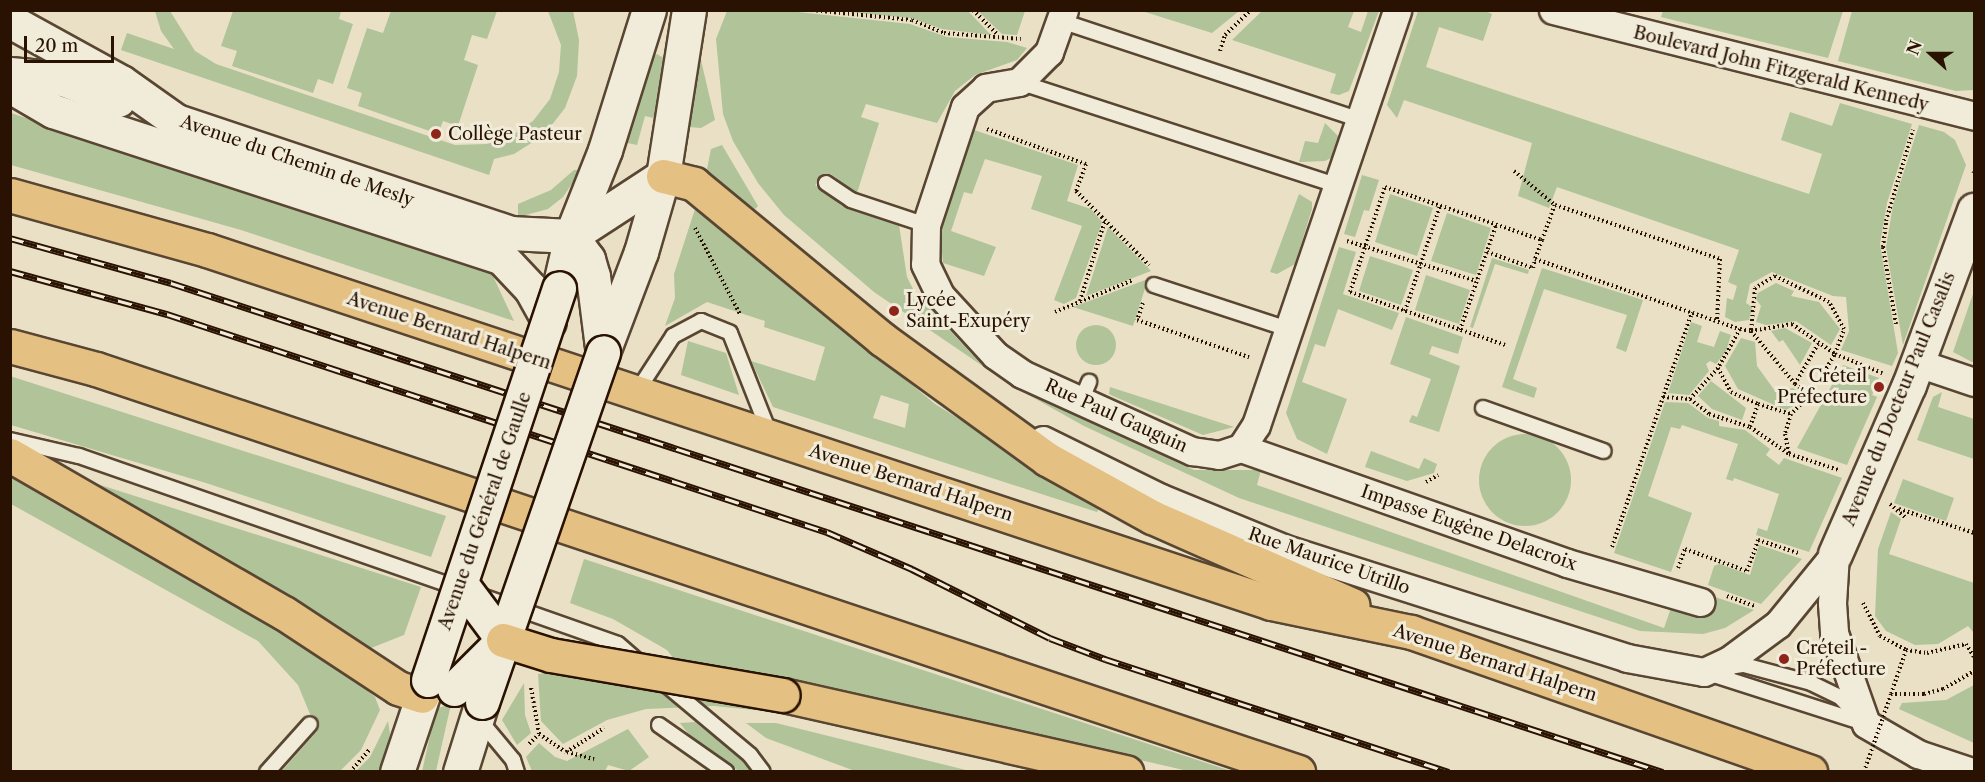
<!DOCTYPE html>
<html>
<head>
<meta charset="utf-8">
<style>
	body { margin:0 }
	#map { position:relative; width:1985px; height:782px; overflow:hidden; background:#e9e0c5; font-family:"Libre Caslon Text",serif }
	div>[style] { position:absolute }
	.green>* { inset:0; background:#b0c399 }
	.round { border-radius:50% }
	.path>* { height:4px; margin-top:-2px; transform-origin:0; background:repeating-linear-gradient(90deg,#291201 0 1.5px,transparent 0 4.5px) }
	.roads { filter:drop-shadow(2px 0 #594632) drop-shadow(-2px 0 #594632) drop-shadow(0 2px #594632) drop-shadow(0 -2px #594632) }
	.lane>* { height:14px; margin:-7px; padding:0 7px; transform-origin:7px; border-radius:7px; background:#f1ebd9 }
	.street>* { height:27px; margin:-13.5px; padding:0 13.5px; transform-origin:13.5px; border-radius:13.5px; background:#f1ebd9 }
	.secondary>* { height:33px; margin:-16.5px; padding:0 16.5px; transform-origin:16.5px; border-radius:16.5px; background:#f1ebd9 }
	.highway>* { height:33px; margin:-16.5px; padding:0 16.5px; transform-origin:16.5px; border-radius:16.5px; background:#e4c082 }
	.rail>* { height:7px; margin-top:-3.5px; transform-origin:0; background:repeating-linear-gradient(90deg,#f1ebd9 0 14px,#291201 0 28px); box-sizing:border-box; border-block:2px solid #291201 }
	.path-bridge>* { height:4px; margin-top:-2px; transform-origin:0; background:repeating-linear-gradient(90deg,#291201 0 1.5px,transparent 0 4.5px) }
	.bridges { filter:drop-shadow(2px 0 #291201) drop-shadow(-2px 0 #291201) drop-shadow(0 2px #291201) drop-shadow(0 -2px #291201) }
	.secondary-bridge>* { height:33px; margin:-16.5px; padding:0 16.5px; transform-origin:16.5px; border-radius:16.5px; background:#f1ebd9 }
	.highway-bridge>* { height:33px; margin:-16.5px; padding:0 16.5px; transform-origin:16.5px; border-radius:16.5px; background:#e4c082 }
	.dots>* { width:16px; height:16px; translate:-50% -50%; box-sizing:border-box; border:3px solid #f1ebd9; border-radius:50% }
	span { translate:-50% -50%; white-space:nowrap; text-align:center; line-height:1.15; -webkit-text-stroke:6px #f1ebd9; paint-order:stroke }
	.street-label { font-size:18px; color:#291201 }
	.poi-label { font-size:18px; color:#291201 }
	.left { translate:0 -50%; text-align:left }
	.right { translate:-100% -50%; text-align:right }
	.frame { position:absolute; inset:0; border:12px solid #291201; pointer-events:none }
	.north { position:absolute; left:1901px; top:24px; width:60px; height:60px; -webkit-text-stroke:4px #f1ebd9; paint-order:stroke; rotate:291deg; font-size:16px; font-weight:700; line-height:24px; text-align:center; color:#291201 }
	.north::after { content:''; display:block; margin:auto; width:21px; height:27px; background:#291201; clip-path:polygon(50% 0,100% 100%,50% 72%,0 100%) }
	.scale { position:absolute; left:24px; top:36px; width:90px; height:27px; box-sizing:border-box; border:3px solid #291201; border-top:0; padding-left:8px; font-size:18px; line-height:21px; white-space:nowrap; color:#291201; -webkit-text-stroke:4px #f1ebd9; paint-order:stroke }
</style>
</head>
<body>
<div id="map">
	<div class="green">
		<div style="clip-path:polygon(779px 10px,910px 24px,947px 37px,1007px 42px,1027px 48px,1017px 60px,975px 75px,955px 91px,937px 123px,866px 104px,861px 117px,879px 123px,857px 193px,831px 174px,815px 185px,841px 205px,899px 225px,907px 277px,915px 293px,982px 365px,1097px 425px,1194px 470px,1261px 470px,1257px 485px,1664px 628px,1672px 605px,1703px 616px,1709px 595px,1754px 610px,1725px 628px,1703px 634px,1640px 631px,1239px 498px,1084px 426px,1009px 384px,874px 292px,784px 215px,758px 183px,733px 141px,723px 114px,716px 39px,727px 11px)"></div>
		<div style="clip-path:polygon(1483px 10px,1492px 14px,1483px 41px,1439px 27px,1426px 67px,1809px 194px,1822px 154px,1781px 140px,1790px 112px,1832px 126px,1840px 103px,1912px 124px,1887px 203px,1880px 244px,1898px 353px,1892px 366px,1841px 350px,1849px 331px,1846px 297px,1833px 296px,1772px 272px,1750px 284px,1746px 303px,1752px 307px,1749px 320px,1735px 322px,1725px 317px,1727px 298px,1733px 300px,1737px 286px,1728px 282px,1739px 250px,1557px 187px,1549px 208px,1518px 196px,1532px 143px,1404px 100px,1397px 118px,1387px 105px,1418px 11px)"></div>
		<div style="clip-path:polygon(155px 11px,170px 11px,195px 51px,216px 64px,455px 145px,487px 144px,510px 137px,533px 121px,550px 99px,559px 72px,561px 45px,548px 11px,573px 11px,579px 40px,577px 76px,565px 108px,544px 135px,514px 154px,494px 159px,489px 175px,121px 50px,127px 33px,174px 49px,161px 31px)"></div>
		<div style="clip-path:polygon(233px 11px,341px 11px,339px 19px,353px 24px,333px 84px,318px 79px,313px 93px,232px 66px,237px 51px,221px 46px)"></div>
		<div style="clip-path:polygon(391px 11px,497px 11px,487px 39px,472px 35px,464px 60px,478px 65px,458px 126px,443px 121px,438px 134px,358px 106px,362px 93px,347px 88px,367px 28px,383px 33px)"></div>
		<div style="clip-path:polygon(838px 11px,968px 11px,991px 35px,942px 29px,911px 18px)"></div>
		<div style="clip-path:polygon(978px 11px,1025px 11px,1017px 35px,1002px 34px)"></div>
		<div style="clip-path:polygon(1142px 11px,1239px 10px,1239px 11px,1212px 33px)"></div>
		<div style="clip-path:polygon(1262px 11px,1354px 11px,1348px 27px,1361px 32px,1368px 11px,1379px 11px,1349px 91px,1339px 95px,1330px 93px,1336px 74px,1232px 40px)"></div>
		<div style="clip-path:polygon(1663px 11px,1843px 10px,1843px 11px,1828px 58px,1661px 17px)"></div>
		<div style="clip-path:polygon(1852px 11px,1974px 11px,1974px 90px,1956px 91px,1838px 61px)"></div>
		<div style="clip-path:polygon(657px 54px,667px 60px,658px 119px,645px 116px,637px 145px,623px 142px,651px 58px)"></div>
		<div style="clip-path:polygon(700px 56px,715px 120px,701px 128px,689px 127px)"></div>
		<div style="clip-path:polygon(11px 113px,492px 274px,514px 321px,241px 230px,11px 165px)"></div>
		<div style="clip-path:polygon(1325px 123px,1340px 138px,1333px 157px,1325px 161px,1299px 162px,1305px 141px,1318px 143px)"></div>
		<div style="clip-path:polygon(1919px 125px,1944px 132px,1955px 140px,1966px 165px,1903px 345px,1886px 247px,1893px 205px)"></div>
		<div style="clip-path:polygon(974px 130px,1078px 165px,1067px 201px,1091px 209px,1102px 222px,1076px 298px,1064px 304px,1054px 300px,1082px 226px,1031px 209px,1042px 176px,985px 159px,972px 194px,964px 192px,951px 231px,996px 247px,984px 276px,943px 263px,940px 233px)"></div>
		<div style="clip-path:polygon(722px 145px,758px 206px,755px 209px,706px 174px,711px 149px)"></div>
		<div style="clip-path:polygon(574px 170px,581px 170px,563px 197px,548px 209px,518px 217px,518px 204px,551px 190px)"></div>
		<div style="clip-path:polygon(1362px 175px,1379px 180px,1369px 211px,1364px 210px,1355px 237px,1344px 234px)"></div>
		<div style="clip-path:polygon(1299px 194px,1312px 202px,1312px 209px,1295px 264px,1277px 274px,1270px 272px)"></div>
		<div style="clip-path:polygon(1390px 194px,1433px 208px,1417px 256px,1375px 242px)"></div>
		<div style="clip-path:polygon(evenodd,696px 206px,935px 404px,1100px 507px,1097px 512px,773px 407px,751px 361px,815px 381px,825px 347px,764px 327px,765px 321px,707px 302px,665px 326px,675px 298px,674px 274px,696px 206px,881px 395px,909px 404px,905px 428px,873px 418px,881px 395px)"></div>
		<div style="clip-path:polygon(1447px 213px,1491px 228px,1476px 275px,1431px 261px)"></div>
		<div style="clip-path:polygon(1108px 227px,1151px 271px,1086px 296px)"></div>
		<div style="clip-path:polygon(1339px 247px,1356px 252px,1343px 294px,1399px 313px,1392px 330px,1338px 309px,1325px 347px,1315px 344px,1302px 382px,1347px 399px,1327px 454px,1297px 439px,1286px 413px)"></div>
		<div style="clip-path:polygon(1370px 256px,1413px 270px,1401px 305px,1359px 291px)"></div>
		<div style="clip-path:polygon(1492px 258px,1529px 270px,1528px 274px,1495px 264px,1473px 328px,1470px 327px)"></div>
		<div style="clip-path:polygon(1542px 268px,1643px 300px,1626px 352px,1616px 348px,1627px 315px,1544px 289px,1513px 379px,1537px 388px,1534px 398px,1502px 387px)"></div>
		<div style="clip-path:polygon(1426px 275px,1470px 290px,1459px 324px,1415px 310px)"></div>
		<div style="clip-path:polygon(1148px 279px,1133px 326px,1073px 307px)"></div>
		<div style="clip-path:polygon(1776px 283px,1794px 291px,1791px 296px,1819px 302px,1840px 329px,1831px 345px,1796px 321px,1766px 325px,1756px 322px,1761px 306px,1756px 299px,1758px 293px)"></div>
		<div style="clip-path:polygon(1974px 291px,1974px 361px,1972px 362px,1953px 352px)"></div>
		<div style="clip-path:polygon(1406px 317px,1463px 337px,1458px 354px,1432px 346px,1429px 354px,1460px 366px,1439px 432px,1409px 422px,1412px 415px,1417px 417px,1431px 379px,1390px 364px)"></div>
		<div style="clip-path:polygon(1691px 322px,1702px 326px,1697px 342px,1714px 347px,1720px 331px,1731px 335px,1726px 351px,1716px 364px,1710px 361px,1706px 364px,1709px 371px,1689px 395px,1668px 393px)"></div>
		<div class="round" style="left:1076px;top:325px;width:40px;height:40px"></div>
		<div style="clip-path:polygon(1785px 328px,1812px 343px,1800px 365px,1783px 340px,1779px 342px,1771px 331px)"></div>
		<div style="clip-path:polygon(1741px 338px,1755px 342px,1757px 366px,1775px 391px,1793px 388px,1804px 396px,1797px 404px,1786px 410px,1738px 389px,1725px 366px)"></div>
		<div style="clip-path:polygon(688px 341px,726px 353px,739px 395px,681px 375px)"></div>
		<div style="clip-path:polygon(1843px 365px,1879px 378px,1872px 395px,1877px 397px,1847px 465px,1797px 448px)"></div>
		<div style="clip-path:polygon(10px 376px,446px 516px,431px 557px,206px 483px,11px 425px)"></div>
		<div style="clip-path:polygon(1711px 381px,1746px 408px,1742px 420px,1712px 409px,1698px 396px)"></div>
		<div style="clip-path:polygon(1110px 387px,1234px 427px,1203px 435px,1113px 396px,1109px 394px)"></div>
		<div style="clip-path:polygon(1942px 392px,1938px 407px,1974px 419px,1974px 459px,1917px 440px,1933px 397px)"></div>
		<div style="clip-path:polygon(1665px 402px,1688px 403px,1708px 418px,1719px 421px,1719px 426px,1745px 430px,1770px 449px,1766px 455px,1779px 465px,1784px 458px,1842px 478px,1809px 552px,1756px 535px,1758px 528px,1767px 531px,1779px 494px,1734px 478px,1733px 481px,1726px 479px,1738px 444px,1682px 425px,1680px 429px,1671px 427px,1648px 496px,1692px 513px,1671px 572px,1614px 553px)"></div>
		<div class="round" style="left:1479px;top:434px;width:92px;height:92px"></div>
		<div style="clip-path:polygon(1371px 451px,1419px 469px,1424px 458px,1437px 464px,1434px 473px,1407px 481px,1365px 467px)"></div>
		<div style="clip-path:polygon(11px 472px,321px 653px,375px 697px,380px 710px,361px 750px,340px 771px,282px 771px,317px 731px,298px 685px,258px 641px,11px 504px)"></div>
		<div style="clip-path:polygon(1903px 479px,1954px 498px,1946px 521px,1894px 503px)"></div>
		<div style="clip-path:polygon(91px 482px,421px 587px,404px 635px,371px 648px)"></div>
		<div style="clip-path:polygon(1891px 512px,1901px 519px,1889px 554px,1974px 583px,1974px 633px,1968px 626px,1938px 644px,1915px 645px,1886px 631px,1875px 616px,1878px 549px)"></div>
		<div style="clip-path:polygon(1759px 545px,1802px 559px,1761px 604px,1708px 585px,1714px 566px,1719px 564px,1750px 575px)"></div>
		<div style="clip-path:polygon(584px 559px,1231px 771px,1188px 771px,826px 688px,674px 659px,667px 650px,613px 619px,570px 603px)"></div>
		<div style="clip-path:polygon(569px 671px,764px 704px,754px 710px,714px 706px,646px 709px,607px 720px,563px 744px,541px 721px,538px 674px)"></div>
		<div style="clip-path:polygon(524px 683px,525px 715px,531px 733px,517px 745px,502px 720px)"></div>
		<div style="clip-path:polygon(1974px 685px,1974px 743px,1899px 709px,1902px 703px,1946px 700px)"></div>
		<div style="clip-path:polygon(451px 704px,436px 771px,422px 772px,434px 717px,438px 708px)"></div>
		<div style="clip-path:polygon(388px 721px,390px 734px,381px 771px,355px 772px,370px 757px)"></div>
		<div style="clip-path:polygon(695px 722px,745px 762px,751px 771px,739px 771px,696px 744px,680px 723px)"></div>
		<div style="clip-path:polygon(746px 723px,776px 723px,970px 771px,855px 771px,766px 738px)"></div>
		<div style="clip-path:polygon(628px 729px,649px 757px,629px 771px,608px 765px,605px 771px,532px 771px,526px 757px,539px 743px,555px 757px,567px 761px)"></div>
	</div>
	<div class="path">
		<div style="left:812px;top:10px;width:100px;rotate:5.7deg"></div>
		<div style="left:912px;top:20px;width:35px;rotate:22deg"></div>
		<div style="left:944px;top:33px;width:77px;rotate:4.5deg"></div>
		<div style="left:973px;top:10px;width:35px;rotate:45deg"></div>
		<div style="left:1220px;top:51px;width:17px;rotate:-73deg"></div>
		<div style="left:1225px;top:35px;width:36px;rotate:-44deg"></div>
		<div style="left:987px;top:129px;width:105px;rotate:19.5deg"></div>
		<div style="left:1086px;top:164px;width:29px;rotate:110deg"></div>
		<div style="left:1076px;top:191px;width:104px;rotate:45.4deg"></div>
		<div style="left:1514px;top:171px;width:53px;rotate:39.7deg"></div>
		<div style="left:1973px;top:171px;width:1px;rotate:45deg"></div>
		<div style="left:695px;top:228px;width:97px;rotate:62.4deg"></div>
		<div style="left:1542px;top:240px;width:37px;rotate:-70deg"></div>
		<div style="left:1555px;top:205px;width:174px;rotate:18.1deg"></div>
		<div style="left:1720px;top:259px;width:62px;rotate:92.8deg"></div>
		<div style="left:1347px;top:241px;width:135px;rotate:17.2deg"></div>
		<div style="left:1487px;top:252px;width:49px;rotate:19.2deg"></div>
		<div style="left:1533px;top:268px;width:9px;rotate:-77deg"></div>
		<div style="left:1535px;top:259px;width:217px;rotate:18.9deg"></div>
		<div style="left:1740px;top:329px;width:45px;rotate:119.4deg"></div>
		<div style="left:1718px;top:368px;width:42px;rotate:132.1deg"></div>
		<div style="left:1690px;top:399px;width:24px;rotate:38deg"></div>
		<div style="left:1709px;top:414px;width:43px;rotate:17.6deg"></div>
		<div style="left:1750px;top:427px;width:47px;rotate:34.7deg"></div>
		<div style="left:1789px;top:454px;width:52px;rotate:17.7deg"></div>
		<div style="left:1080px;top:301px;width:85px;rotate:-72.8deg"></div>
		<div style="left:1143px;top:303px;width:18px;rotate:109deg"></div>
		<div style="left:1137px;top:320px;width:118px;rotate:18.3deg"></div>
		<div style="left:1405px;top:311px;width:111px;rotate:-71.6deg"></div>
		<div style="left:1055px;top:312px;width:84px;rotate:-22.3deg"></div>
		<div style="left:1896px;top:324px;width:78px;rotate:-99.6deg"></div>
		<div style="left:1883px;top:247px;width:26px;rotate:-83deg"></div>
		<div style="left:1886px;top:221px;width:95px;rotate:-73.5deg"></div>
		<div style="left:1740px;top:329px;width:11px;rotate:10deg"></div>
		<div style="left:1751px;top:331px;width:69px;rotate:50.3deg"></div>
		<div style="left:1795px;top:384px;width:19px;rotate:36deg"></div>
		<div style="left:1810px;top:395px;width:27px;rotate:135deg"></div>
		<div style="left:1791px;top:414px;width:21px;rotate:107deg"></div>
		<div style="left:1785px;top:434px;width:20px;rotate:79deg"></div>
		<div style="left:1460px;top:330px;width:111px;rotate:-71.1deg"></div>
		<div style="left:1505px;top:345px;width:164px;rotate:-161.1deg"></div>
		<div style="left:1350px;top:292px;width:111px;rotate:-71.6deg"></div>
		<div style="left:1385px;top:187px;width:166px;rotate:18.7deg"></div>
		<div style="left:1542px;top:240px;width:20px;rotate:110deg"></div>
		<div style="left:1718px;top:368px;width:27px;rotate:62deg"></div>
		<div style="left:1731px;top:392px;width:30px;rotate:24deg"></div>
		<div style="left:1758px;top:404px;width:24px;rotate:109deg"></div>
		<div style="left:1795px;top:384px;width:46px;rotate:-60.1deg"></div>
		<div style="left:1810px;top:395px;width:48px;rotate:-58.6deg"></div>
		<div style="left:1835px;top:354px;width:27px;rotate:-70deg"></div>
		<div style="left:1844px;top:329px;width:31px;rotate:-119deg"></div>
		<div style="left:1829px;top:302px;width:60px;rotate:-154.3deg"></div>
		<div style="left:1775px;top:276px;width:23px;rotate:149deg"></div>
		<div style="left:1755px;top:288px;width:43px;rotate:95.3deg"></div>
		<div style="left:1751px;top:331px;width:42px;rotate:-9.7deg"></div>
		<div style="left:1792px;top:324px;width:52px;rotate:34.9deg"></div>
		<div style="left:1835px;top:354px;width:51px;rotate:22deg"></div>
		<div style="left:1663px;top:397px;width:27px;rotate:4deg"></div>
		<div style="left:1758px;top:404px;width:34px;rotate:17deg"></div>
		<div style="left:1426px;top:482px;width:14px;rotate:-30deg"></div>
		<div style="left:1890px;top:504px;width:20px;rotate:41deg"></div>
		<div style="left:1899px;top:509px;width:79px;rotate:17.7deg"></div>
		<div style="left:1612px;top:547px;width:248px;rotate:-71.2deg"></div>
		<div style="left:1678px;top:568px;width:20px;rotate:-70deg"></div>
		<div style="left:1685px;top:549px;width:66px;rotate:19.5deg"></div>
		<div style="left:1747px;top:571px;width:33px;rotate:-70deg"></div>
		<div style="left:1758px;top:540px;width:42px;rotate:18deg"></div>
		<div style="left:1727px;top:596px;width:29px;rotate:20deg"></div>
		<div style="left:1863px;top:603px;width:37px;rotate:63deg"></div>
		<div style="left:1880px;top:636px;width:30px;rotate:28deg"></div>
		<div style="left:1906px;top:650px;width:46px;rotate:108.8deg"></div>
		<div style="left:1891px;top:694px;width:33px"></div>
		<div style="left:1924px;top:694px;width:20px;rotate:-15deg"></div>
		<div style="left:1943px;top:689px;width:36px;rotate:-30deg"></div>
		<div style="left:1906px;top:650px;width:21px;rotate:8deg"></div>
		<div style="left:1927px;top:653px;width:40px;rotate:-13deg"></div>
		<div style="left:1966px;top:644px;width:15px;rotate:58deg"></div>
		<div style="left:539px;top:734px;width:32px;rotate:34deg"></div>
		<div style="left:566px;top:752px;width:45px;rotate:-32.3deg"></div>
		<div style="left:529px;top:744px;width:14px;rotate:-45deg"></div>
		<div style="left:539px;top:734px;width:48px;rotate:-99.7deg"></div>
		<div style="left:567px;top:752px;width:28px;rotate:15deg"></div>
		<div style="left:350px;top:772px;width:29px;rotate:-49deg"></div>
	</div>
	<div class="roads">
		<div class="lane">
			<div style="left:1061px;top:21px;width:316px;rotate:18.3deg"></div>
			<div style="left:1019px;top:82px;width:336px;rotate:18deg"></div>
			<div style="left:826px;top:183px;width:30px;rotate:34deg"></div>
			<div style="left:851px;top:200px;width:79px;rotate:18.4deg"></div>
			<div style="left:1154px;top:285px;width:144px;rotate:18.2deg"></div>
			<div style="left:636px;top:393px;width:68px;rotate:-57deg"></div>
			<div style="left:673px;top:336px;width:32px;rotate:-28deg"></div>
			<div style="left:701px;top:321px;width:31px;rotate:22deg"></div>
			<div style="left:730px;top:333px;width:106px;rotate:68.5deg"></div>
			<div style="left:1081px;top:401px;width:21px;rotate:-67deg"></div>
			<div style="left:1483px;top:408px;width:128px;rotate:19.6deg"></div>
			<div style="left:10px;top:440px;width:71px;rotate:13.1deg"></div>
			<div style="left:79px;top:456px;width:401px;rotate:19.2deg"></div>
			<div style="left:479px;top:595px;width:147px;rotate:19.4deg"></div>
			<div style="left:618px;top:644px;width:29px;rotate:41deg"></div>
			<div style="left:1729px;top:667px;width:15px;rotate:-8deg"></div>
			<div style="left:1744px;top:665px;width:69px;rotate:15deg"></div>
			<div style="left:1811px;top:683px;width:32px;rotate:26deg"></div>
			<div style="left:1840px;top:697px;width:23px;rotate:47deg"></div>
			<div style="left:1708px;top:673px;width:164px;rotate:17.8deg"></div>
			<div style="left:664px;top:683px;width:112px;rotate:39.9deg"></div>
			<div style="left:750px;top:755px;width:21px;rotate:53deg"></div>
			<div style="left:478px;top:718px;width:55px;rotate:50.2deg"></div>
			<div style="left:513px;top:760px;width:13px;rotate:72deg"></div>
			<div style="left:659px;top:725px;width:82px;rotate:35deg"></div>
			<div style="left:267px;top:772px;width:64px;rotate:-48.1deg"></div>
		</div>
		<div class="street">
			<div style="left:1064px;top:10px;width:45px;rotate:109.7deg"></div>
			<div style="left:1049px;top:52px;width:42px;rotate:135deg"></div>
			<div style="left:1019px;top:82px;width:34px;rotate:170deg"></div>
			<div style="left:986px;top:88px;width:28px;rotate:138deg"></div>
			<div style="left:965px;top:107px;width:124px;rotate:108.3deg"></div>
			<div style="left:926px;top:225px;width:39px;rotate:91deg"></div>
			<div style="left:925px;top:264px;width:34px;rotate:64deg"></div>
			<div style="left:940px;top:295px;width:81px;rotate:47.5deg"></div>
			<div style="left:995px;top:355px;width:33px;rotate:35deg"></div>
			<div style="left:1022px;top:374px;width:187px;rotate:24.4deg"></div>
			<div style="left:1192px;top:451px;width:27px;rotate:8deg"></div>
			<div style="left:1219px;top:455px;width:23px;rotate:-18deg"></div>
			<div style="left:1241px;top:448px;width:27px;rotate:-57deg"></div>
			<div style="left:1256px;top:425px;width:438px;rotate:-71.2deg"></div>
			<div style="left:1553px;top:10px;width:434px;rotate:14.1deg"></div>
			<div style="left:1918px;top:363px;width:59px;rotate:18.7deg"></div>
			<div style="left:1043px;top:440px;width:131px;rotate:26.2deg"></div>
			<div style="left:1161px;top:498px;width:132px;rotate:22.3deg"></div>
			<div style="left:1283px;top:548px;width:361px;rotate:17.7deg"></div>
			<div style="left:1627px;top:658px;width:78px;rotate:10.3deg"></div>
			<div style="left:1704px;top:672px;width:26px;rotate:-25deg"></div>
			<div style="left:1728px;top:661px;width:62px;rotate:-36.5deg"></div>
			<div style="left:1778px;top:624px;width:90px;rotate:-50.8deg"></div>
			<div style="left:1241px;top:448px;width:346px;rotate:19.4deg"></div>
			<div style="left:1567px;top:563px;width:139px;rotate:16.3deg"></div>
			<div style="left:1835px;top:554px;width:49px;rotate:93.5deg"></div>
			<div style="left:1832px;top:603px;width:30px;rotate:86deg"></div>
			<div style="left:1834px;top:633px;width:96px;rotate:70.6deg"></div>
			<div style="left:1866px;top:724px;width:60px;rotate:30deg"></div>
			<div style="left:1918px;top:754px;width:57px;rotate:18.4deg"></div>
		</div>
		<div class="secondary">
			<div style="left:10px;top:21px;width:127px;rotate:28.8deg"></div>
			<div style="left:121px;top:82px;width:67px;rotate:35.3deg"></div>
			<div style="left:176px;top:121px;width:352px;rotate:18.5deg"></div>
			<div style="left:510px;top:233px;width:61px;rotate:2.8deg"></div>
			<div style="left:10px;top:74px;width:53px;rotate:5.4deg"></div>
			<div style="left:63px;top:79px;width:59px;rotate:20.9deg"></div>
			<div style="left:10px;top:86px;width:50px;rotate:30.2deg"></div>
			<div style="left:53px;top:111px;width:471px;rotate:18.1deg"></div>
			<div style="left:501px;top:257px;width:44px;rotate:46.8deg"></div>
			<div style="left:531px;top:289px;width:37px;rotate:61deg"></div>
			<div style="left:571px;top:236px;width:29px;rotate:54deg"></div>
			<div style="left:588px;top:259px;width:18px;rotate:74deg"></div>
			<div style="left:593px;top:276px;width:72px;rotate:82.8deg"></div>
			<div style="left:571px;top:236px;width:110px;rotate:-33.1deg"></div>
			<div style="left:559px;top:288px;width:53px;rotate:-77deg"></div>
			<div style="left:571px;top:236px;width:92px;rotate:-68.4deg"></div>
			<div style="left:605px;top:150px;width:147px;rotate:-72.6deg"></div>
			<div style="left:603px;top:352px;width:107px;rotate:-69.2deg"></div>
			<div style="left:641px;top:252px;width:79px;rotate:-73.9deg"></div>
			<div style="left:663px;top:176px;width:168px;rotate:-81.1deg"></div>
			<div style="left:1835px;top:554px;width:184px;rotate:-66.4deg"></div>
			<div style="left:1909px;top:385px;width:187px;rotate:-69.6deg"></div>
			<div style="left:397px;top:772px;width:97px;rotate:-71.4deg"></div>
			<div style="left:460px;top:772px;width:73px;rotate:-72.6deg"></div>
		</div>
		<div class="highway">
			<div style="left:663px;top:176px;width:32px;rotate:14deg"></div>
			<div style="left:694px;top:184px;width:244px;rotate:39.5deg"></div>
			<div style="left:882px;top:339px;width:204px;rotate:36deg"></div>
			<div style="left:1047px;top:459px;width:120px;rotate:28.9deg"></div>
			<div style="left:1152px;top:517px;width:219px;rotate:23.7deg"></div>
			<div style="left:10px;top:195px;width:205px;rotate:15.6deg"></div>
			<div style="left:207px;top:250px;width:1121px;rotate:18.35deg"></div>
			<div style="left:1271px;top:603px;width:143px;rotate:11.7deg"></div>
			<div style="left:1411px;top:632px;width:423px;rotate:19.3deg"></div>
			<div style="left:10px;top:346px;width:89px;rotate:15deg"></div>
			<div style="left:96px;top:369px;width:1268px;rotate:18.53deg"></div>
			<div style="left:10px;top:455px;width:316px;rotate:30deg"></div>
			<div style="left:284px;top:613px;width:136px;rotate:33.3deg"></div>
			<div style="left:398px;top:688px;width:25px;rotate:18deg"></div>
			<div style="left:783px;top:695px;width:352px;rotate:12.7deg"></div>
		</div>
	</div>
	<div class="rail">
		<div style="left:10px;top:238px;width:167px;rotate:15.6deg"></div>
		<div style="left:171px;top:283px;width:1570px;rotate:18.15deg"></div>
		<div style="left:10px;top:271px;width:163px;rotate:15.3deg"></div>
		<div style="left:167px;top:314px;width:695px;rotate:18.28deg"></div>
		<div style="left:827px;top:532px;width:93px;rotate:23.5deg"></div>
		<div style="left:912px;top:569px;width:154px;rotate:26.6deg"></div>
		<div style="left:1050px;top:638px;width:59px;rotate:20.9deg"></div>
		<div style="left:1105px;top:659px;width:362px;rotate:18.2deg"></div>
	</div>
	<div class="path-bridge">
		<div style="left:1864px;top:772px;width:83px;rotate:-70.9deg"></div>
	</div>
	<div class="bridges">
		<div class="secondary-bridge">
			<div style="left:462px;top:585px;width:69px;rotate:53.3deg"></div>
			<div style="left:428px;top:680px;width:413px;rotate:-71.5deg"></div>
			<div style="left:454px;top:689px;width:61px;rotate:-45deg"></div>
			<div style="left:482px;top:702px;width:370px;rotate:-70.9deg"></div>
		</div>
		<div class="highway-bridge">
			<div style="left:503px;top:640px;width:50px;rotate:17.4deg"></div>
			<div style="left:551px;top:655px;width:235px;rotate:9.8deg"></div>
		</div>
	</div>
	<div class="dots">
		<div style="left:436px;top:134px;background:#8f2418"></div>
		<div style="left:894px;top:311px;background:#8f2418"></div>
		<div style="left:1879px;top:387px;background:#8f2418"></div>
		<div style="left:1784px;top:659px;background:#8f2418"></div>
	</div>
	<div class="street-label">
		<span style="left:1781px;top:69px;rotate:14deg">Boulevard John Fitzgerald Kennedy</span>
		<span style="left:297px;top:161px;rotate:19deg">Avenue du Chemin de Mesly</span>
		<span style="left:449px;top:331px;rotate:18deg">Avenue Bernard Halpern</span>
		<span style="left:1899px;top:399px;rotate:-68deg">Avenue du Docteur Paul Casalis</span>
		<span style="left:1116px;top:416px;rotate:24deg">Rue Paul Gauguin</span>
		<span style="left:911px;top:483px;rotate:18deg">Avenue Bernard Halpern</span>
		<span style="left:485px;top:511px;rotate:-71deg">Avenue du Général de Gaulle</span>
		<span style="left:1469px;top:528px;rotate:19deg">Impasse Eugène Delacroix</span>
		<span style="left:1329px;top:561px;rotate:19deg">Rue Maurice Utrillo</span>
		<span style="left:1495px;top:663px;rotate:18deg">Avenue Bernard Halpern</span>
	</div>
	<div class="poi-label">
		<span class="left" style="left:448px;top:134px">Collège Pasteur</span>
		<span class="left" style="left:906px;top:311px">Lycée<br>Saint-Exupéry</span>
		<span class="right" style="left:1867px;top:387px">Créteil<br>Préfecture</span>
		<span class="left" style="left:1796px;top:659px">Créteil -<br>Préfecture</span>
	</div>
	<div class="frame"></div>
	<div class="north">N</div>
	<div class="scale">20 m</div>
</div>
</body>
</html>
